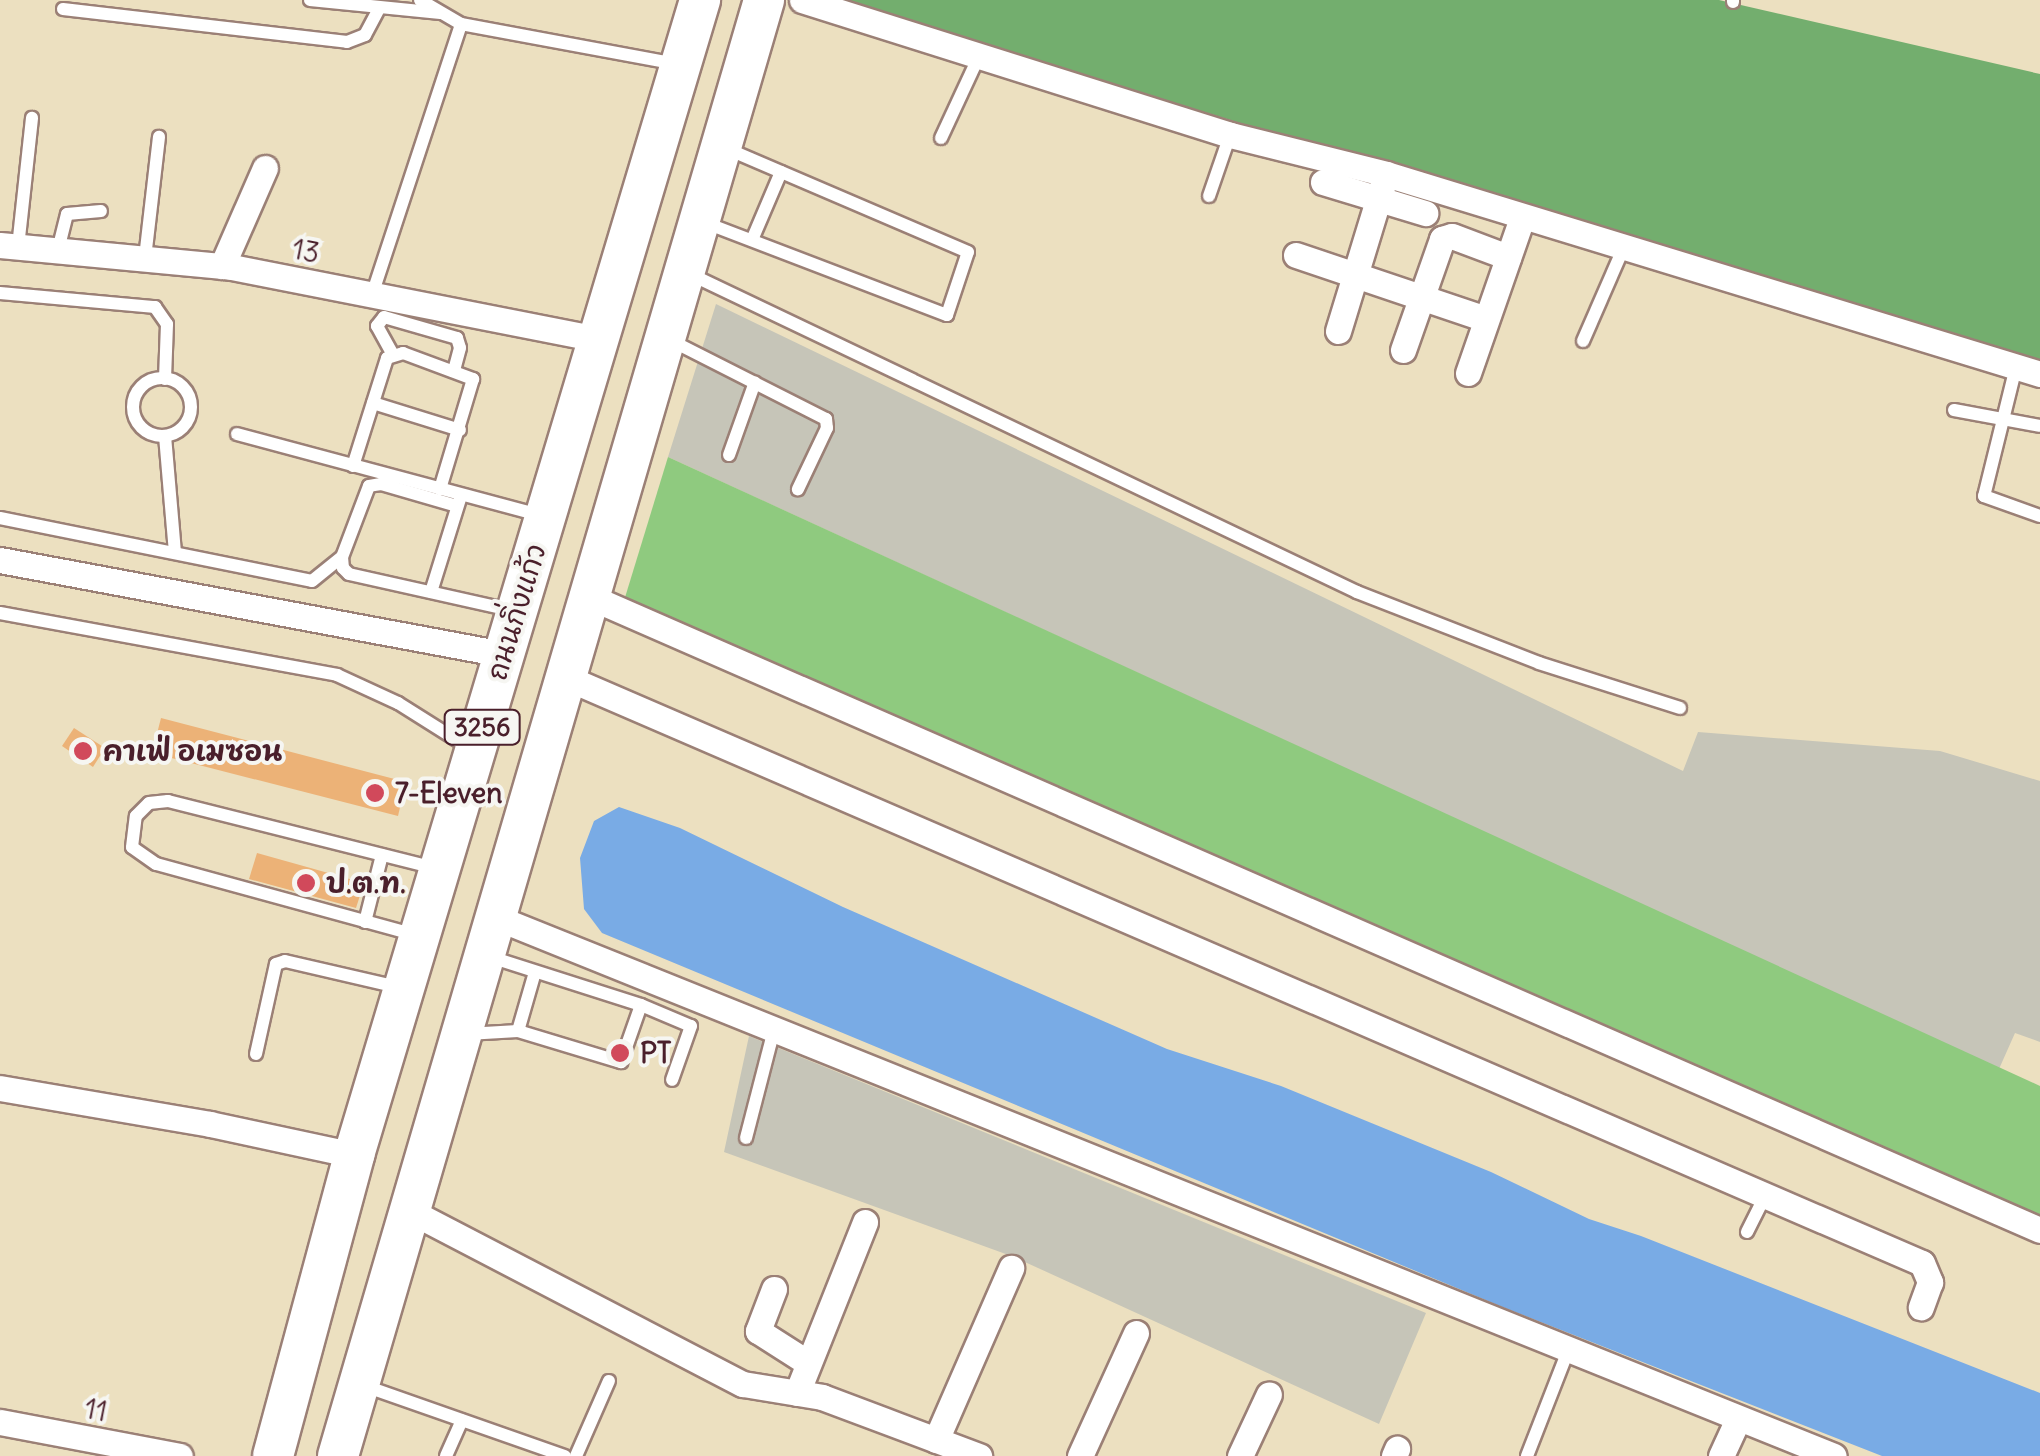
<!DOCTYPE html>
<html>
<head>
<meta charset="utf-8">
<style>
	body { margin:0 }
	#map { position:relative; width:2040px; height:1456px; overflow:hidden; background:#ece0c0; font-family:Delius,"Playpen Sans Thai",sans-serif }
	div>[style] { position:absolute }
	.industrial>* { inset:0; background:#c6c5b8 }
	.green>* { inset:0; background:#8fca7f }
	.forest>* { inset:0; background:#73ae6e }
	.water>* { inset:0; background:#79abe5 }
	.building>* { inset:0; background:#ecb277 }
	.roads { filter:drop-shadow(2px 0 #9b8076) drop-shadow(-2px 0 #9b8076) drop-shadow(0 2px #9b8076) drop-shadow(0 -2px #9b8076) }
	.service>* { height:12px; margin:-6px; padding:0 6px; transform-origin:6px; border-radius:6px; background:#fff }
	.service>.ring { margin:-6px; padding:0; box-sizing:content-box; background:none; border:12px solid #fff; border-radius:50% }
	.minor>* { height:25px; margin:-12.5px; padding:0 12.5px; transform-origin:12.5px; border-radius:12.5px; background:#fff }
	.primary>* { height:40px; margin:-20px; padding:0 20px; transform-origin:20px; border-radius:20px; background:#fff }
	.dots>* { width:28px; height:28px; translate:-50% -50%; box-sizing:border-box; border:5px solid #f6f6f2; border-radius:50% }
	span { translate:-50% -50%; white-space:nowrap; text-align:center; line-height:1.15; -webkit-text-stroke:8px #f6f6f2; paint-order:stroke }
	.shield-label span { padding:2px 8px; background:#f6f6f2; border:2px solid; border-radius:8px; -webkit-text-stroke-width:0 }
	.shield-label { font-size:25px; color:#4a1f2b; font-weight:700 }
	.street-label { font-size:28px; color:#4a1f2b }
	.poi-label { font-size:28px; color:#4a1f2b; font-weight:700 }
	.left { translate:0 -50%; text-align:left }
</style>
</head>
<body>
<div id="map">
	<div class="industrial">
		<div style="clip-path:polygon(716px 304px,1683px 771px,1698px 732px,1940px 751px,2040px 781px,2040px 1042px,2015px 1033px,1999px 1069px,668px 457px)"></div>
		<div style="clip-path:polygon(749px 1036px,1426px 1313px,1379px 1424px,1014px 1257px,724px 1152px)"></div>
	</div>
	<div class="green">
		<div style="clip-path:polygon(668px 457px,2040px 1086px,2040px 1222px,623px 604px)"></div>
	</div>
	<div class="forest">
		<div style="clip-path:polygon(837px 0,1719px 0,2040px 74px,2040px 367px)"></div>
	</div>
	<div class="water">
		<div style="clip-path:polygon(619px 807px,680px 828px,843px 907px,1167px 1049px,1281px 1086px,1491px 1172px,1589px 1219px,1641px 1236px,2040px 1393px,2040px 1456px,1882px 1456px,1500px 1306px,602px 933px,584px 909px,580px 858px,594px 821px)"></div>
	</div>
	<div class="building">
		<div style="clip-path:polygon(161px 718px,406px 782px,398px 816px,152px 753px)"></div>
		<div style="clip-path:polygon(74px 728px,105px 748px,93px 767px,62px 746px)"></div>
		<div style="clip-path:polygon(257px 853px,364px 883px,356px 908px,249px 879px)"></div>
	</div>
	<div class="roads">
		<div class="service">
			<div style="left:310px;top:0;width:131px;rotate:5.7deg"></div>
			<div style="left:420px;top:0;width:48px;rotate:30.3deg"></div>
			<div style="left:461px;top:24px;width:220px;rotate:10.5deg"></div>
			<div style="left:1733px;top:2px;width:2px;rotate:-90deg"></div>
			<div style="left:63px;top:9px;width:286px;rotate:6.6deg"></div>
			<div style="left:347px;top:42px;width:19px;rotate:-21deg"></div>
			<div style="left:365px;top:35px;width:30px;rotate:-62deg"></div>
			<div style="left:941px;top:138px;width:90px;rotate:-65.1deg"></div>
			<div style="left:1209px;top:196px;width:65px;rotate:-71deg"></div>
			<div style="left:706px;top:223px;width:258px;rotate:20.9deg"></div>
			<div style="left:947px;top:315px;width:66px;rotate:-71.6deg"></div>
			<div style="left:968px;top:252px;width:261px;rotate:-156.8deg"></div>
			<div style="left:752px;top:240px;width:74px;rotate:-66.9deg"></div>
			<div style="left:18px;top:247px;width:130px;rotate:-83.8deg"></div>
			<div style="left:58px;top:250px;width:37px;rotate:-76deg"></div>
			<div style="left:67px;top:214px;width:34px;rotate:-5deg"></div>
			<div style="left:145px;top:258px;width:122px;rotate:-83.4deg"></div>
			<div style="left:692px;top:275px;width:737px;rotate:25.49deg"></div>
			<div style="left:1357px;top:592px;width:195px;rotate:21.3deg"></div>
			<div style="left:1539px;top:663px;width:148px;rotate:17.7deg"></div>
			<div style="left:0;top:293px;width:156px;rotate:5.2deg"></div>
			<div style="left:155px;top:307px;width:21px;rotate:55deg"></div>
			<div style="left:167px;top:324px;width:55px;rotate:92.1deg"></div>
			<div style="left:372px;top:295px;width:285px;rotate:-71.8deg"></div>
			<div style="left:670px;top:340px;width:175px;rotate:26.9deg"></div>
			<div style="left:826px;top:419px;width:9px;rotate:84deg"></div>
			<div style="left:827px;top:428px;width:68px;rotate:115.4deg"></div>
			<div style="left:1583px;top:341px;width:100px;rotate:-66.5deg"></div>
			<div style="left:392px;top:353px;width:31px;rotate:-119deg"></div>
			<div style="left:377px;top:326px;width:11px;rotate:-52deg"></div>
			<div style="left:384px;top:317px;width:76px;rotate:16deg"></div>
			<div style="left:457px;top:338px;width:10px;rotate:73deg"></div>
			<div style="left:460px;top:348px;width:23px;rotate:105deg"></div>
			<div style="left:2016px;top:367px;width:133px;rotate:103.9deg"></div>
			<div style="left:1984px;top:496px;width:59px;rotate:19.7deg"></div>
			<div class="ring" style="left:133px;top:378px;width:46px;height:46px"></div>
			<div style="left:373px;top:403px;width:91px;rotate:17.2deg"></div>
			<div style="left:1954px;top:410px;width:87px;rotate:10.5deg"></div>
			<div style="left:237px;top:434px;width:317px;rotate:15deg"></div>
			<div style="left:165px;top:436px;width:117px;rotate:85.1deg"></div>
			<div style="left:729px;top:455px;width:77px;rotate:-70.4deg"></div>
			<div style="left:353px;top:466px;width:113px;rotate:-72.5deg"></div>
			<div style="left:387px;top:358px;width:17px;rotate:-17deg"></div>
			<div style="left:403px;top:353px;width:75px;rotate:20.4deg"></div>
			<div style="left:473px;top:379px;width:115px;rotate:106.7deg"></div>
			<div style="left:457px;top:506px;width:79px;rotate:-163.9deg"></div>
			<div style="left:381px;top:484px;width:12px;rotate:171deg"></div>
			<div style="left:369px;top:486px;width:76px;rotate:110.8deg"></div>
			<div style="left:342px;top:557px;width:11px;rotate:85deg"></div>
			<div style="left:343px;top:568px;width:8px;rotate:45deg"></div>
			<div style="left:349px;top:574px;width:165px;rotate:12.6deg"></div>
			<div style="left:0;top:518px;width:318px;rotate:11.4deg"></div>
			<div style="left:312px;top:581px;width:38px;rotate:-39deg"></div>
			<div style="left:431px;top:592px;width:97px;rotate:-72.7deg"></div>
			<div style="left:0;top:613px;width:343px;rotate:10.4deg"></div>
			<div style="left:337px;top:675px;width:67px;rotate:24.7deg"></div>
			<div style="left:398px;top:703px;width:83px;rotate:32.2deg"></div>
			<div style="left:365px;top:922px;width:69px;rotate:-75.8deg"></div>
			<div style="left:412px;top:934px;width:265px;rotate:-164.7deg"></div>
			<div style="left:156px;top:864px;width:29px;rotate:-145deg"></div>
			<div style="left:132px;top:847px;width:31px;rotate:-83deg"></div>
			<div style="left:136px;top:816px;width:18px;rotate:-45deg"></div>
			<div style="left:149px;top:803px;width:19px;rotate:-6deg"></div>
			<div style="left:168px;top:801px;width:274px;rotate:14.1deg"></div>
			<div style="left:641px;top:1005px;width:54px;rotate:22.8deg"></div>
			<div style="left:691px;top:1026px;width:57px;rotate:109.4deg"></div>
			<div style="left:518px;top:1031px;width:61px;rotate:-73.9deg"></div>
			<div style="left:467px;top:1034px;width:51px;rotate:-3.4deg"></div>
			<div style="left:518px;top:1031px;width:108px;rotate:16.8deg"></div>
			<div style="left:621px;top:1062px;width:60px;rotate:-70.7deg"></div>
			<div style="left:641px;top:1005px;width:162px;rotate:-162.3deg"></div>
			<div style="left:256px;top:1054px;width:92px;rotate:-77.5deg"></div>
			<div style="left:276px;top:964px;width:9px;rotate:-18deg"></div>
			<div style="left:285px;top:961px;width:116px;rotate:13deg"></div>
			<div style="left:746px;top:1138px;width:112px;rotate:-75.5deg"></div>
			<div style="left:1747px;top:1232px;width:40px;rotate:-63.4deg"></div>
			<div style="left:362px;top:1385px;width:215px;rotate:19.3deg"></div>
			<div style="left:446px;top:1456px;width:39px;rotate:-66deg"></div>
			<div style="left:576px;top:1456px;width:82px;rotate:-66.3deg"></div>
			<div style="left:1527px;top:1456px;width:113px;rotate:-68.7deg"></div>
		</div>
		<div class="minor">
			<div style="left:802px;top:0;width:449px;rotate:17.5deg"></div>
			<div style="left:1230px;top:135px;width:161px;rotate:14deg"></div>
			<div style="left:1386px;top:174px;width:684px;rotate:17deg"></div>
			<div style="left:1323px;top:182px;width:107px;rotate:16.9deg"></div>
			<div style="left:0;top:245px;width:232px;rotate:5.4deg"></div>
			<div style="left:231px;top:267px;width:373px;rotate:11.1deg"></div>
			<div style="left:1296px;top:255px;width:200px;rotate:18.6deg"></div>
			<div style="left:222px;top:266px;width:107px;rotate:-66.3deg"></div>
			<div style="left:1338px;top:331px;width:164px;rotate:-73deg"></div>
			<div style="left:1403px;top:350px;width:118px;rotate:-70.6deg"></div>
			<div style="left:1442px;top:239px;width:10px;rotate:-17deg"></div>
			<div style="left:1452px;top:236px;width:60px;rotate:20.6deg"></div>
			<div style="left:1468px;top:373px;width:164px;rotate:-70.8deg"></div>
			<div style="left:0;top:560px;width:512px;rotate:10.59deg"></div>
			<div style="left:588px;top:596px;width:1584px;rotate:23.59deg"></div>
			<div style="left:565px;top:677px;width:1478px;rotate:23.36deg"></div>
			<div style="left:1922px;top:1263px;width:21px;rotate:67deg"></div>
			<div style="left:1930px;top:1282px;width:27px;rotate:110deg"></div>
			<div style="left:495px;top:917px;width:1443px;rotate:21.93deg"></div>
			<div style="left:0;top:1088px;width:213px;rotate:9.7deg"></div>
			<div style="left:210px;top:1124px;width:147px;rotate:12.1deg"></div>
			<div style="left:410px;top:1211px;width:375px;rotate:27.5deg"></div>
			<div style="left:743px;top:1384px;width:80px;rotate:9.3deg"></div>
			<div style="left:822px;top:1397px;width:168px;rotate:20.6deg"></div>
			<div style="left:774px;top:1289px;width:45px;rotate:110.9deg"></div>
			<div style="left:758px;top:1331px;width:59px;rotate:32.6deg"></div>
			<div style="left:797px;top:1393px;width:184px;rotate:-68.3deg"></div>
			<div style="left:0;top:1422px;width:183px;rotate:10.7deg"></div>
			<div style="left:936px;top:1440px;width:188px;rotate:-66.4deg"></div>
			<div style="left:1080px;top:1456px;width:135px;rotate:-65.5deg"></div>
			<div style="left:1240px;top:1456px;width:68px;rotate:-64.9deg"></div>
			<div style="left:1394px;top:1456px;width:8px;rotate:-67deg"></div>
			<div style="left:1721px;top:1456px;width:41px;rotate:-65.3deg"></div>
		</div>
		<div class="primary">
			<div style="left:273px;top:1456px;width:312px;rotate:-74.9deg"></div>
			<div style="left:354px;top:1155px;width:1206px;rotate:-73.32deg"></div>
			<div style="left:338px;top:1456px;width:1517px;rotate:-73.69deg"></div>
		</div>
	</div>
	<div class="dots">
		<div style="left:83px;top:751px;background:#d1495b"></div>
		<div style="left:375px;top:793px;background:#d1495b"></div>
		<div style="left:306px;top:883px;background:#d1495b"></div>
		<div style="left:620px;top:1053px;background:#d1495b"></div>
	</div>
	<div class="shield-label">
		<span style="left:482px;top:727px">3256</span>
	</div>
	<div class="street-label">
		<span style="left:306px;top:251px;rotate:11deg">13</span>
		<span style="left:516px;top:612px;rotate:-73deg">ถนนกิ่งแก้ว</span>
		<span style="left:96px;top:1410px;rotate:11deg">11</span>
	</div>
	<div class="poi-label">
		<span class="left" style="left:103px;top:751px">คาเฟ่ อเมซอน</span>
		<span class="left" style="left:395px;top:793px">7-Eleven</span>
		<span class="left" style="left:326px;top:883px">ป.ต.ท.</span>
		<span class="left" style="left:640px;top:1053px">PT</span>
	</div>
</div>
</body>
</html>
